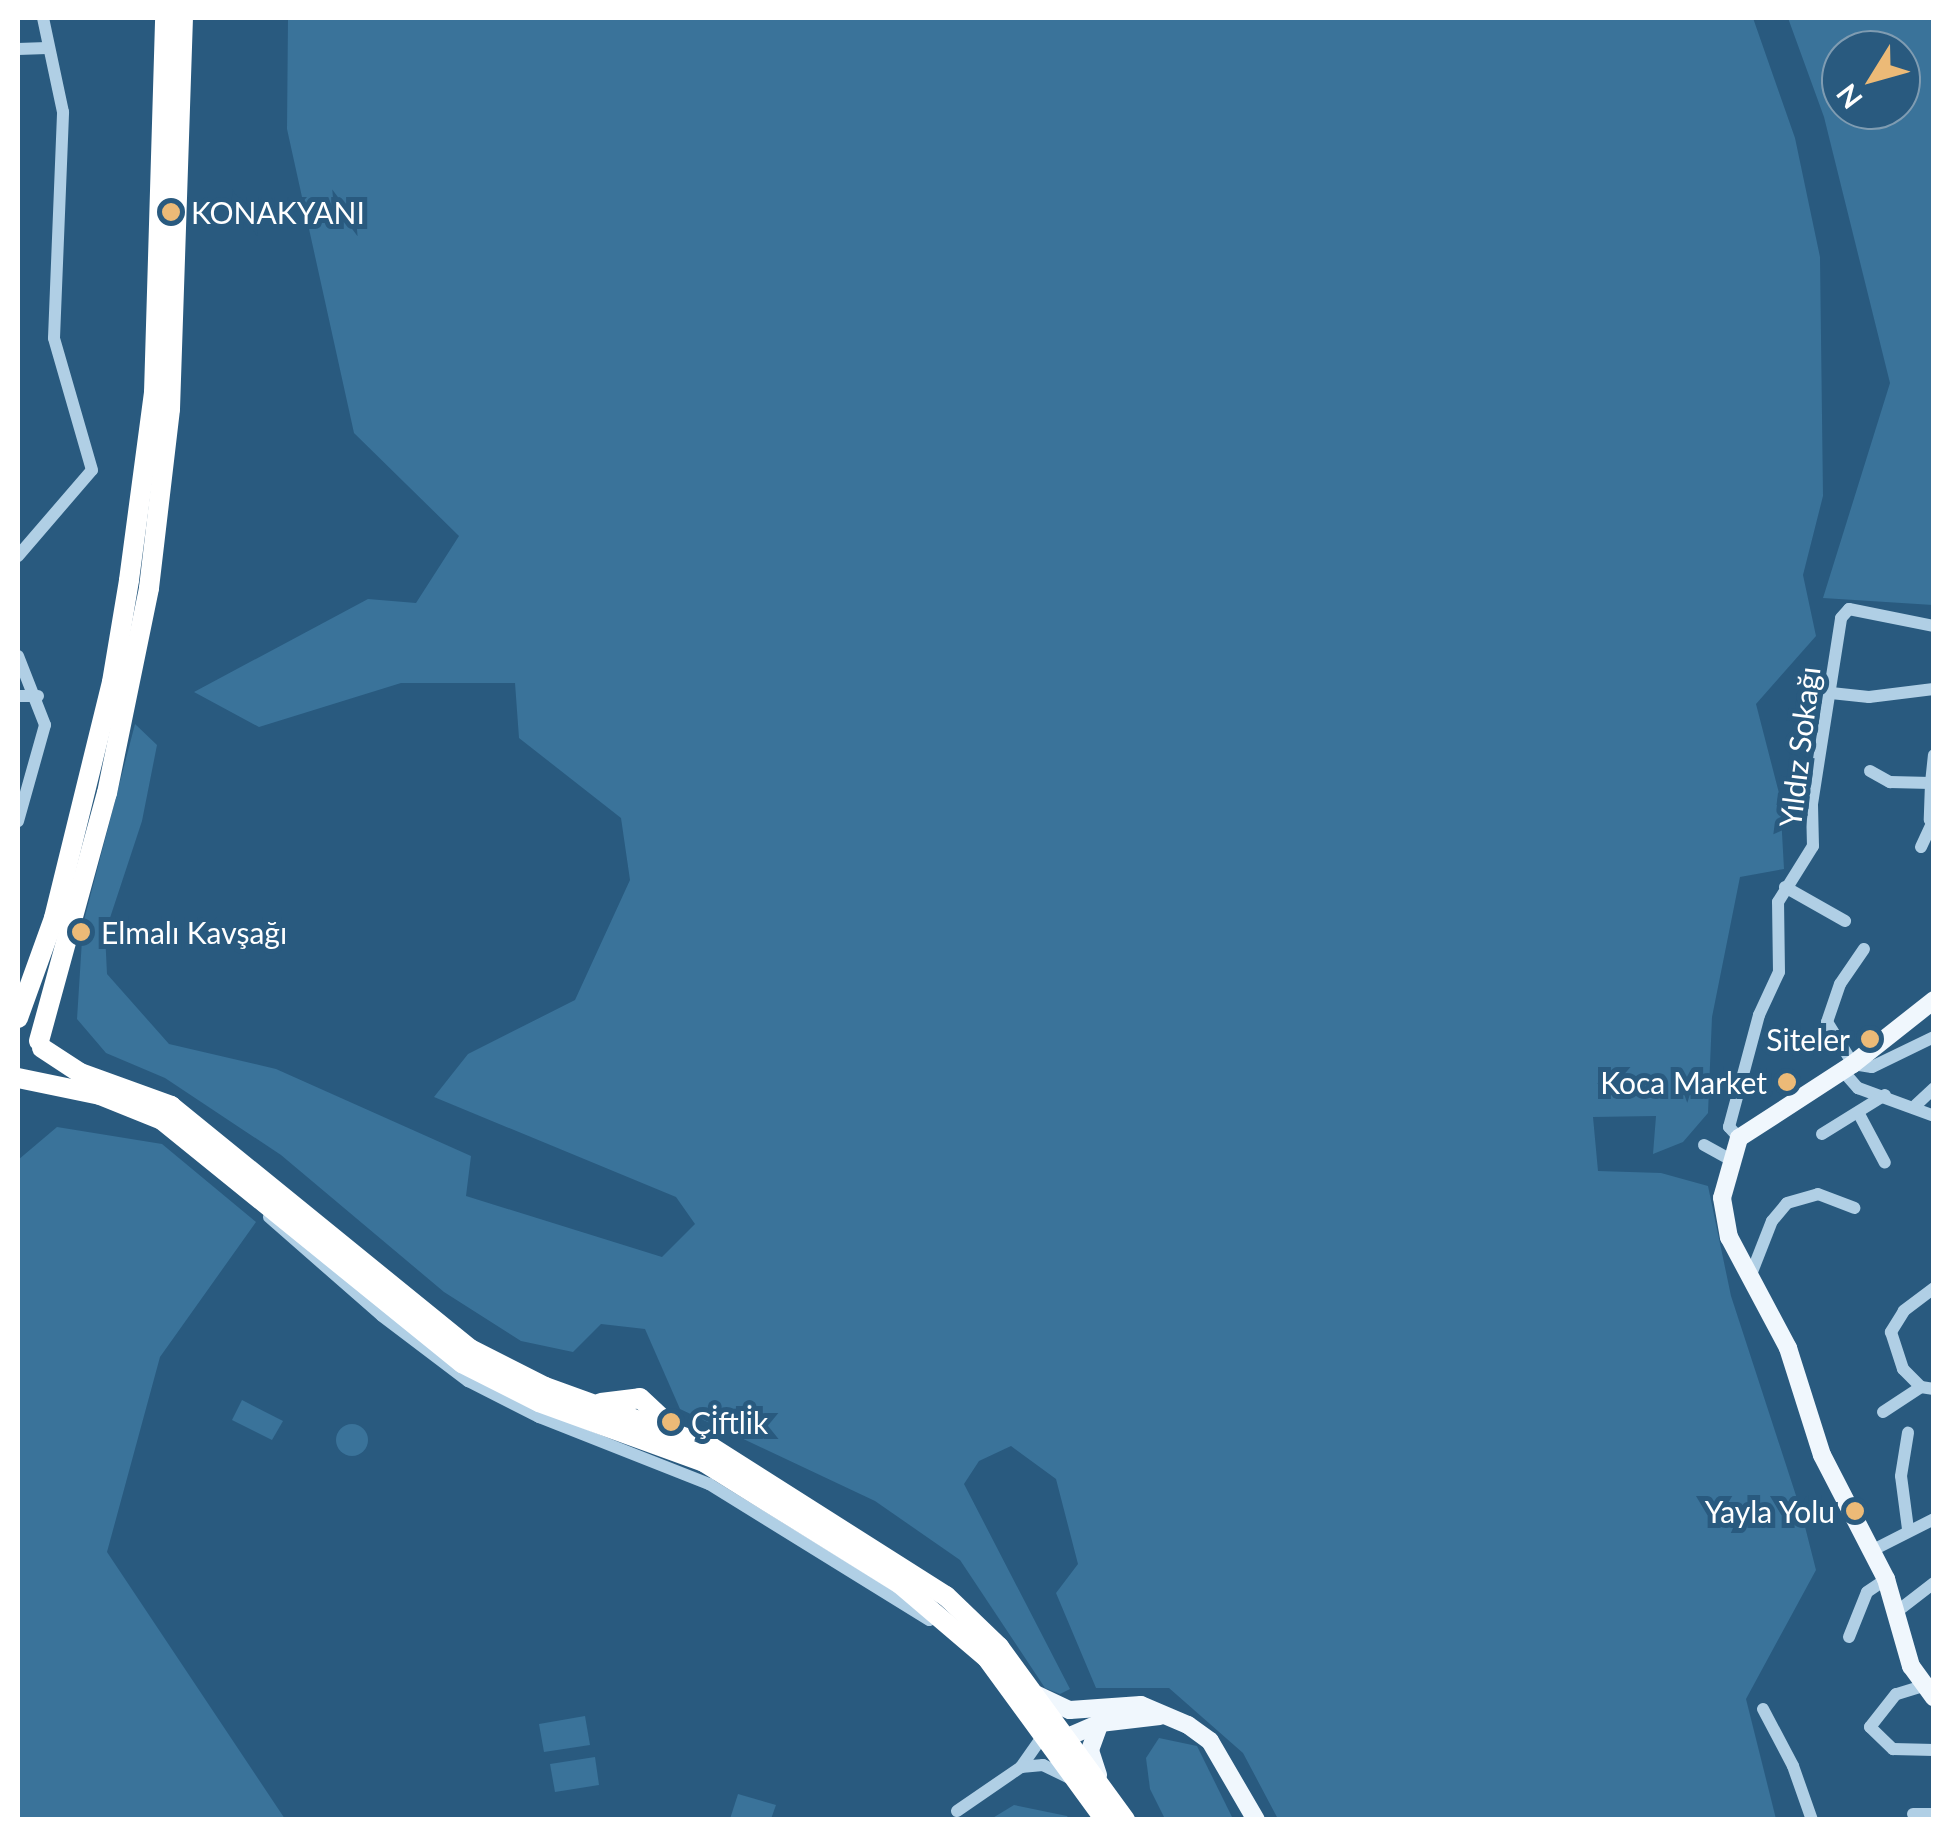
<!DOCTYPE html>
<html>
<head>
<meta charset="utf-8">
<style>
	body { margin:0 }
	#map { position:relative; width:1951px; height:1837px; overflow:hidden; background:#295a7f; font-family:Lato,sans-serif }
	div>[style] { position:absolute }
	.green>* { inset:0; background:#3a739a }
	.round { border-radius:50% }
	.minor>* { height:12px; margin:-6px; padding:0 6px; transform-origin:6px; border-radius:6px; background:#b0cfe5 }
	.major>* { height:18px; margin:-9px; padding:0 9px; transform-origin:9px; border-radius:9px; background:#f0f7fd }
	.highway>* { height:20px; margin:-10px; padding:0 10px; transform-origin:10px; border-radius:10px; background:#fff }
	.dots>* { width:28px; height:28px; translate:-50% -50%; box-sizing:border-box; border:5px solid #295a7f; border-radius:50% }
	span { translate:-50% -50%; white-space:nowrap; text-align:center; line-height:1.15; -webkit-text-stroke:10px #295a7f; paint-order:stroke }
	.poi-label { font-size:30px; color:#fff }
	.left { translate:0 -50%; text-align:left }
	.right { translate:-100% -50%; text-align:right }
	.street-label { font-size:30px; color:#fff }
	.frame { position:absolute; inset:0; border:20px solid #fff; pointer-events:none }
	.north { position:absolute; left:1821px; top:30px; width:100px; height:100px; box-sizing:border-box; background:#295a7f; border:2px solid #7f9cb2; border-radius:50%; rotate:233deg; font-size:28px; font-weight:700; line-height:40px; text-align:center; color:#fff }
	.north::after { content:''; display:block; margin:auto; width:35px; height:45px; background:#ecba77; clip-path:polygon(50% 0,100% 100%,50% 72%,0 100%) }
</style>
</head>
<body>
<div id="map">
	<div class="green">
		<div style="clip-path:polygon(288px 18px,1753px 18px,1795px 138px,1820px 257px,1823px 496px,1803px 575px,1816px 636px,1756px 704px,1780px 797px,1784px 869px,1740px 877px,1712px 1017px,1708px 1113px,1683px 1142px,1653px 1154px,1656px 1116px,1593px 1117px,1598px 1171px,1661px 1173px,1708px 1186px,1731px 1296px,1801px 1511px,1816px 1570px,1746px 1699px,1776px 1819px,1278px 1819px,1243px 1753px,1169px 1688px,1096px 1688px,1056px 1593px,1078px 1564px,1056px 1479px,1011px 1446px,979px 1461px,964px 1484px,1070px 1689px,1060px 1694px,1045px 1688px,960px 1560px,875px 1501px,680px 1409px,645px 1329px,601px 1324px,573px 1352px,521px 1341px,444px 1292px,281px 1155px,165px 1078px,106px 1053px,77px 1019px,83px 924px,135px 724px,157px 745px,142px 821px,105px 933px,107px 974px,169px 1044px,276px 1069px,471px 1156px,466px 1196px,662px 1257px,695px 1224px,676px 1197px,434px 1097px,468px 1054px,575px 1000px,630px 880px,621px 818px,519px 738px,515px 683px,401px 683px,259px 727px,194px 692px,368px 599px,416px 603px,459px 536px,354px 433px,287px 129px)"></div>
		<div style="clip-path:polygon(evenodd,1788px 18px,1933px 18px,1933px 605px,1823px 598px,1890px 383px,1824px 117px,1788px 18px,1901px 50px,1901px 110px,1841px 110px,1841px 50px,1901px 50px)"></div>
		<div style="clip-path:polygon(57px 1127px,162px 1144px,256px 1222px,160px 1357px,107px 1552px,285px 1819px,18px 1819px,18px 1160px)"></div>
		<div style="clip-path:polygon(242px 1400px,283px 1421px,272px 1440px,232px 1420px)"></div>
		<div class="round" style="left:336px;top:1424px;width:32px;height:32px"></div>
		<div style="clip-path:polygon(585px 1716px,590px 1745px,544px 1752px,539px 1724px)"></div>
		<div style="clip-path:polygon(1159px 1738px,1197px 1746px,1233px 1819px,1165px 1819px,1150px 1789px,1146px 1758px)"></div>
		<div style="clip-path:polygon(595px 1757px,599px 1785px,555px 1792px,550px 1764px)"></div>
		<div style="clip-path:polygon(738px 1794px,776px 1805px,771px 1819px,730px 1819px)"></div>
		<div style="clip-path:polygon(1014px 1805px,1067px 1816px,1069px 1819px,991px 1819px)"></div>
	</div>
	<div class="minor">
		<div style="left:18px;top:49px;width:29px;rotate:-2deg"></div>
		<div style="left:18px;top:556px;width:113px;rotate:-49.3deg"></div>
		<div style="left:92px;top:470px;width:137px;rotate:-106.1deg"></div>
		<div style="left:54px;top:338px;width:226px;rotate:-87.7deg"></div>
		<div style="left:63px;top:112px;width:96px;rotate:-102deg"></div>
		<div style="left:18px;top:656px;width:74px;rotate:68.6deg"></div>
		<div style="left:45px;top:725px;width:100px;rotate:105.7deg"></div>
		<div style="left:1831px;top:693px;width:38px;rotate:6deg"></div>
		<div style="left:1869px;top:697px;width:65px;rotate:-7deg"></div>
		<div style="left:18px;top:696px;width:20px"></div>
		<div style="left:1870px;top:771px;width:23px;rotate:29deg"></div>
		<div style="left:1890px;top:782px;width:41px;rotate:1.4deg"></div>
		<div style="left:1931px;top:783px;width:37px;rotate:92deg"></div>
		<div style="left:1931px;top:783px;width:28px;rotate:-84deg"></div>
		<div style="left:1921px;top:847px;width:31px;rotate:-65deg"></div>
		<div style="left:1785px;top:887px;width:69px;rotate:29.5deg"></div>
		<div style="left:1864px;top:949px;width:42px;rotate:124.4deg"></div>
		<div style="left:1840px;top:984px;width:40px;rotate:108.9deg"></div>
		<div style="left:1827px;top:1022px;width:49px;rotate:58.2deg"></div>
		<div style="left:1853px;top:1064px;width:19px;rotate:9deg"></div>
		<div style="left:1872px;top:1067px;width:69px;rotate:-25.8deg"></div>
		<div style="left:1843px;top:1071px;width:23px;rotate:49deg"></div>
		<div style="left:1858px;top:1088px;width:81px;rotate:20.2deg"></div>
		<div style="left:1916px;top:1105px;width:25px;rotate:-43deg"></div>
		<div style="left:1859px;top:1114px;width:55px;rotate:62deg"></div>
		<div style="left:1822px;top:1134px;width:74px;rotate:-31.8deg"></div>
		<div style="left:1739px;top:1138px;width:15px;rotate:-132deg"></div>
		<div style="left:1729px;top:1127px;width:116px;rotate:-75deg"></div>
		<div style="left:1759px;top:1015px;width:47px;rotate:-65.1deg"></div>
		<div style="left:1779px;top:972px;width:70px;rotate:-90.8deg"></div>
		<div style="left:1778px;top:902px;width:66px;rotate:-58deg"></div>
		<div style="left:1813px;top:846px;width:42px;rotate:-91.4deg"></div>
		<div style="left:1812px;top:804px;width:188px;rotate:-81.1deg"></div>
		<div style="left:1841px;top:618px;width:12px;rotate:-48deg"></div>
		<div style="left:1849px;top:609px;width:87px;rotate:11.3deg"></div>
		<div style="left:1704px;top:1145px;width:29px;rotate:29deg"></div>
		<div style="left:269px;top:1217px;width:150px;rotate:41.2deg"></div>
		<div style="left:382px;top:1316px;width:108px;rotate:37.1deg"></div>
		<div style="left:468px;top:1381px;width:80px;rotate:26.9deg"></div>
		<div style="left:539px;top:1417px;width:183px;rotate:21.5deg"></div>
		<div style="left:709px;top:1484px;width:259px;rotate:31.7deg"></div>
		<div style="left:1750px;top:1277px;width:60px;rotate:-68.6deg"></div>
		<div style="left:1772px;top:1221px;width:23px;rotate:-50deg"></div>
		<div style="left:1787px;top:1203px;width:32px;rotate:-16deg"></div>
		<div style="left:1818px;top:1194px;width:39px;rotate:21deg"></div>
		<div style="left:1934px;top:1288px;width:38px;rotate:143deg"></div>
		<div style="left:1904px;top:1311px;width:25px;rotate:122deg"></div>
		<div style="left:1891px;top:1332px;width:39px;rotate:72deg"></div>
		<div style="left:1903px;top:1369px;width:25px;rotate:45deg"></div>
		<div style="left:1921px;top:1387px;width:13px;rotate:9deg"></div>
		<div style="left:1883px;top:1412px;width:45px;rotate:-33.3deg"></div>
		<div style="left:1908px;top:1529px;width:53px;rotate:-97.5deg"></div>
		<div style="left:1901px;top:1476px;width:44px;rotate:-80.8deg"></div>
		<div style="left:1871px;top:1551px;width:71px;rotate:-26.9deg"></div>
		<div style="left:1895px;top:1613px;width:49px;rotate:-37.6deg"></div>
		<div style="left:1849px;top:1637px;width:48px;rotate:-68.2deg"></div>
		<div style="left:1867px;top:1592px;width:23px;rotate:-34deg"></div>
		<div style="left:1923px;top:1686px;width:28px;rotate:163deg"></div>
		<div style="left:1896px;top:1694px;width:42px;rotate:128.2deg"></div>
		<div style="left:1870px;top:1727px;width:32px;rotate:44deg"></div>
		<div style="left:1893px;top:1749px;width:41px;rotate:1.4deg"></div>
		<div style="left:1763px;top:1709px;width:64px;rotate:62.2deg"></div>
		<div style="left:1793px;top:1766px;width:57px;rotate:70.6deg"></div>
		<div style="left:1021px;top:1767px;width:37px;rotate:-55deg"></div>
		<div style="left:957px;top:1811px;width:78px;rotate:-34.5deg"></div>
		<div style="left:1021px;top:1767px;width:22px;rotate:-5deg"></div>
		<div style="left:1043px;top:1765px;width:28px;rotate:26deg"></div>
		<div style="left:1913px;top:1814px;width:21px"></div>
	</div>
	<div class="major">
		<div style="left:1934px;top:1000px;width:103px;rotate:141.7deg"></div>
		<div style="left:1853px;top:1064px;width:136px;rotate:147deg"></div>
		<div style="left:1739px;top:1138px;width:62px;rotate:105.8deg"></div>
		<div style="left:1722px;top:1198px;width:40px;rotate:80deg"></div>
		<div style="left:1729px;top:1237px;width:126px;rotate:62deg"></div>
		<div style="left:1788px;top:1348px;width:112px;rotate:72.4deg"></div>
		<div style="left:1822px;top:1455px;width:140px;rotate:62.7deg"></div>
		<div style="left:1886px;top:1579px;width:91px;rotate:74deg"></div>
		<div style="left:1911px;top:1666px;width:39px;rotate:54deg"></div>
		<div style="left:1035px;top:1694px;width:38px;rotate:25deg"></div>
		<div style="left:1070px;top:1710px;width:71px;rotate:-4deg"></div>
		<div style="left:1141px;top:1705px;width:51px;rotate:23.1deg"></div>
		<div style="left:1188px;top:1725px;width:27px;rotate:36deg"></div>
		<div style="left:1210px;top:1741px;width:91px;rotate:59.8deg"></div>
		<div style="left:1056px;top:1742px;width:48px;rotate:-23.4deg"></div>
		<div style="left:1100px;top:1723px;width:60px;rotate:-6.7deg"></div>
		<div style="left:1098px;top:1775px;width:26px;rotate:-108deg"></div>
		<div style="left:1090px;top:1750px;width:29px;rotate:-70deg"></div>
	</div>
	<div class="highway">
		<div style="left:18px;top:1018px;width:106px;rotate:-70.2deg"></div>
		<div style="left:54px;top:918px;width:243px;rotate:-76.2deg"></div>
		<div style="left:112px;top:682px;width:103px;rotate:-80.5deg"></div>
		<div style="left:129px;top:580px;width:189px;rotate:-82.4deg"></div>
		<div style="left:154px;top:393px;width:375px;rotate:-88.3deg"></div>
		<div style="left:39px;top:1041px;width:257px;rotate:-74.7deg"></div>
		<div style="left:107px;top:793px;width:209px;rotate:-78.4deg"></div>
		<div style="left:149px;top:588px;width:180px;rotate:-83.3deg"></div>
		<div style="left:170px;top:409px;width:391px;rotate:-88.1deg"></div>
		<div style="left:42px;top:1048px;width:45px;rotate:33.3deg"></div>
		<div style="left:80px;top:1073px;width:97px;rotate:19.9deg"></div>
		<div style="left:171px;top:1106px;width:385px;rotate:39.1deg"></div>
		<div style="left:470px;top:1349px;width:84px;rotate:26.9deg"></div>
		<div style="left:545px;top:1387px;width:177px;rotate:19.9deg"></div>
		<div style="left:711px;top:1447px;width:278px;rotate:32.4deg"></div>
		<div style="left:946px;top:1596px;width:74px;rotate:43.9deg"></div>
		<div style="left:999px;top:1647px;width:214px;rotate:53.9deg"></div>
		<div style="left:18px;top:1078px;width:84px;rotate:11.7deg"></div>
		<div style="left:100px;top:1095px;width:67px;rotate:22deg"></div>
		<div style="left:162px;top:1120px;width:386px;rotate:39deg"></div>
		<div style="left:462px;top:1363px;width:86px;rotate:26.9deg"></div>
		<div style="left:539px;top:1402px;width:176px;rotate:20deg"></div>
		<div style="left:704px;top:1462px;width:231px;rotate:31.9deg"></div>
		<div style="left:900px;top:1584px;width:114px;rotate:40.4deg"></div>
		<div style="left:987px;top:1658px;width:200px;rotate:53.9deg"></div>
		<div style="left:601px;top:1403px;width:39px;rotate:-7deg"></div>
		<div style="left:640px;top:1398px;width:41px;rotate:43deg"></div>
	</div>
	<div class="dots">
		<div style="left:171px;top:212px;background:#ecba77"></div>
		<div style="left:81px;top:932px;background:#ecba77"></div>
		<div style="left:1870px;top:1039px;background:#ecba77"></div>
		<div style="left:1787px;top:1082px;background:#ecba77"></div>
		<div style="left:671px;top:1422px;background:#ecba77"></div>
		<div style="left:1855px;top:1511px;background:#ecba77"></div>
	</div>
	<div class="poi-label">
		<span class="left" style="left:191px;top:212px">KONAKYANI</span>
		<span class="left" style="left:101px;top:932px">Elmalı Kavşağı</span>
		<span class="right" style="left:1850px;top:1039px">Siteler</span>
		<span class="right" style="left:1767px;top:1082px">Koca Market</span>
		<span class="left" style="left:691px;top:1422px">Çi̇ftli̇k</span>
		<span class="right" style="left:1835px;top:1511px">Yayla Yolu</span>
	</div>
	<div class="street-label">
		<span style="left:1799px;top:747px;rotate:-83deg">Yıldız Sokağı</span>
	</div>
	<div class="frame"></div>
	<div class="north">N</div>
</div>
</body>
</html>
